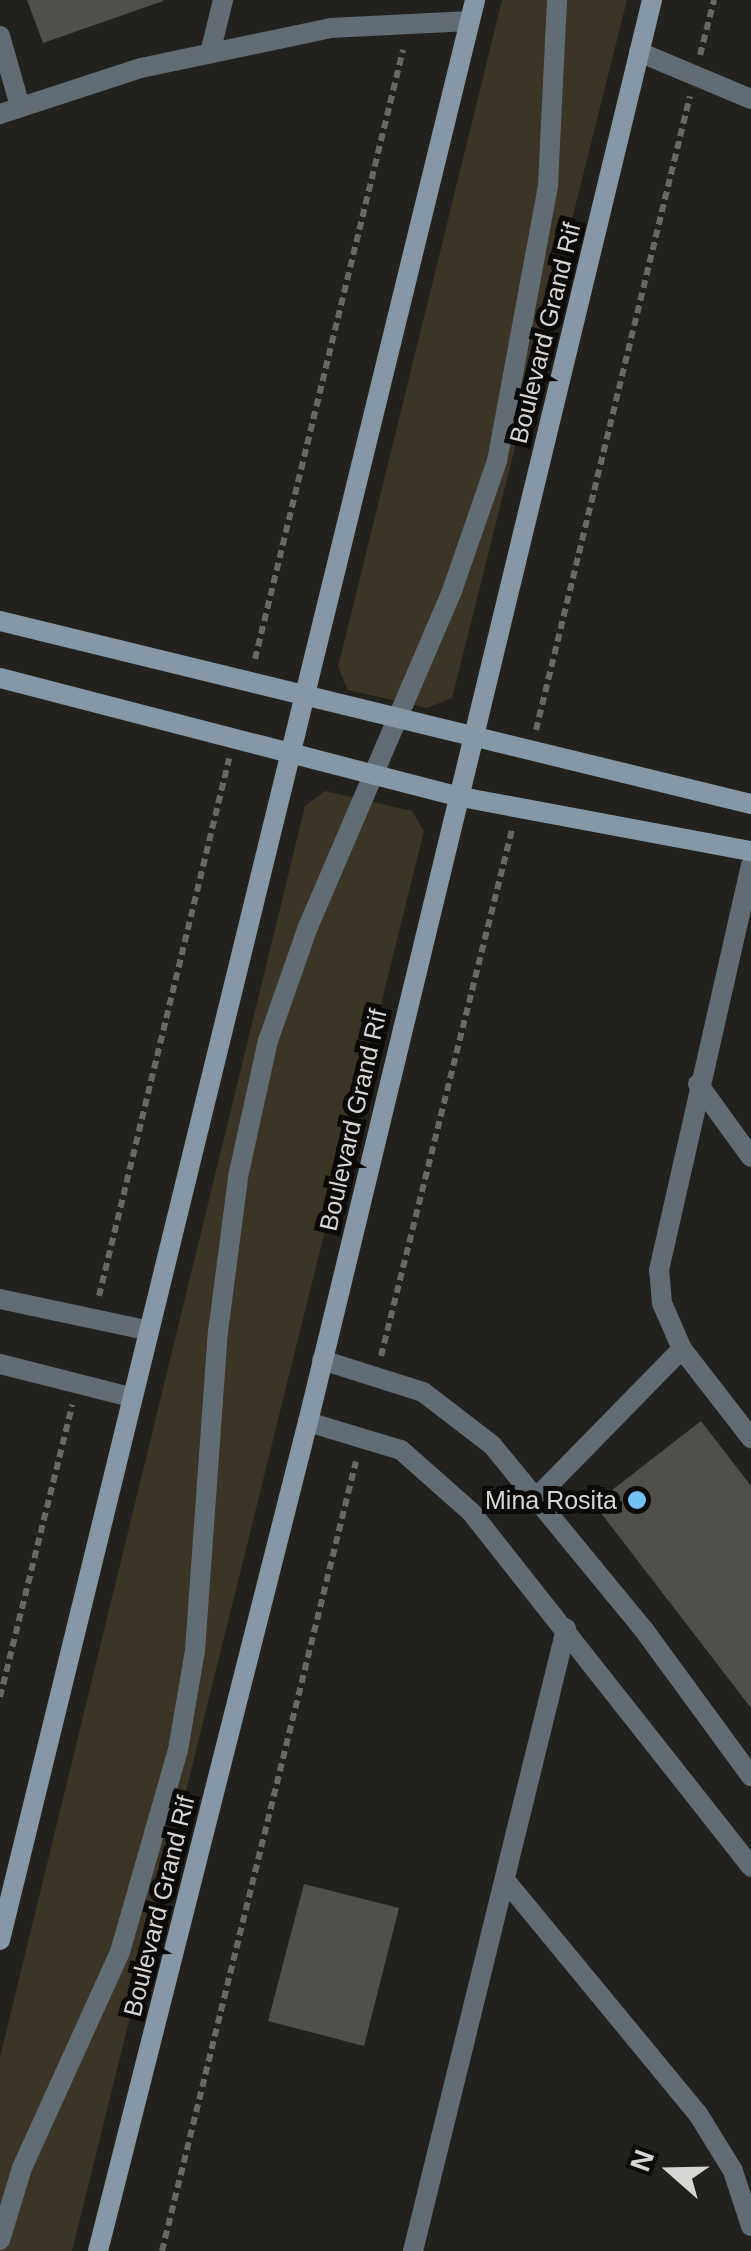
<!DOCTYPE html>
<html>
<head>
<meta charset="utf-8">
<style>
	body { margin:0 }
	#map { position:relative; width:751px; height:2251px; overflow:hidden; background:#22211d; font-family:Arial,sans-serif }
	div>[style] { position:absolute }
	.green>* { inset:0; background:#3a3524 }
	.building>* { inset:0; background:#504f4b }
	.path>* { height:6px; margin-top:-3px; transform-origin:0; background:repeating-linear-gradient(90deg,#696864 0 8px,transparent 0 13px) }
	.street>* { height:20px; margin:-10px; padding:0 10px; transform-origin:10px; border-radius:10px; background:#616c74 }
	.secondary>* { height:20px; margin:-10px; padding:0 10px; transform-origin:10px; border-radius:10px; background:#8698a5 }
	.dots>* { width:28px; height:28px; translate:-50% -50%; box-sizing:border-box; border:5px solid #0b0a09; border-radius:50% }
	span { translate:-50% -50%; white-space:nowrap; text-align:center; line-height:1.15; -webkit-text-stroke:10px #0b0a09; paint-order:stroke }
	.street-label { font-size:25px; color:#d7d6d4 }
	.poi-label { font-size:25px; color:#d7d6d4 }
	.right { translate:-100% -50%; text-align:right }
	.north { position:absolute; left:621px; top:2121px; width:100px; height:100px; -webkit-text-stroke:8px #0b0a09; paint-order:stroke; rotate:290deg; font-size:28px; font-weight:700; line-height:40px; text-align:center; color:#d7d6d4 }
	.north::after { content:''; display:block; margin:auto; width:35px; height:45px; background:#d7d6d4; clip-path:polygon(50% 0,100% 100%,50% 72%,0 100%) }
</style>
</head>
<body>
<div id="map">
	<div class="green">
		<div style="clip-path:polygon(502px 0,627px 0,452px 698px,427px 708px,348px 690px,338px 667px)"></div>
		<div style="clip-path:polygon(325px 791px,412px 811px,424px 831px,72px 2251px,0 2251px,0 2057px,305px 806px)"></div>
	</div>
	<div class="building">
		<div style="clip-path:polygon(27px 0,163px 0,163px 1px,43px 43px)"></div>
		<div style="clip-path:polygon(701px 1421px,751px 1486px,751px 1708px,594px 1504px)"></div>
		<div style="clip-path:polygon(304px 1884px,399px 1908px,364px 2046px,268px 2021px)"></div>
	</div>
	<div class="path">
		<div style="left:700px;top:55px;width:57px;rotate:-75.7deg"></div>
		<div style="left:255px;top:659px;width:627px;rotate:-76.34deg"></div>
		<div style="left:536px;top:730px;width:652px;rotate:-76.35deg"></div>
		<div style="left:99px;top:1296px;width:553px;rotate:-76.39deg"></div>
		<div style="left:381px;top:1356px;width:542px;rotate:-76.02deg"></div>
		<div style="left:0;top:1697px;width:301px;rotate:-76.1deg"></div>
		<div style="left:162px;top:2251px;width:813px;rotate:-76.2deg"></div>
	</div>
	<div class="street">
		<div style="left:0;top:36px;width:73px;rotate:74.1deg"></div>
		<div style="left:639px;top:52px;width:121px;rotate:22.8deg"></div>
		<div style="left:210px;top:53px;width:55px;rotate:-76.2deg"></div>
		<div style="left:0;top:114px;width:148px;rotate:-18.1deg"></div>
		<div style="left:141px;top:68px;width:193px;rotate:-11.9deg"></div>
		<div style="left:330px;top:28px;width:140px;rotate:-2.9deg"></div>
		<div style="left:698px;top:1084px;width:90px;rotate:54deg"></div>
		<div style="left:0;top:1299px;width:149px;rotate:12deg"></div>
		<div style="left:682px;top:1349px;width:113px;rotate:52.2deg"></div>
		<div style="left:322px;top:1360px;width:106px;rotate:17.6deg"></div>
		<div style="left:423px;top:1392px;width:87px;rotate:37.5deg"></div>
		<div style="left:492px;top:1445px;width:239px;rotate:50.6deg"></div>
		<div style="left:644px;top:1630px;width:181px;rotate:53.8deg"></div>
		<div style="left:0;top:1364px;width:134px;rotate:14.2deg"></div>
		<div style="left:308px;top:1422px;width:97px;rotate:16.8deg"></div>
		<div style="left:401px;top:1450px;width:94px;rotate:41.5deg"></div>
		<div style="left:471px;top:1512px;width:452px;rotate:51.7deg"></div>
		<div style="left:538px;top:1496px;width:206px;rotate:-45.6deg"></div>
		<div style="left:682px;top:1349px;width:50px;rotate:-113.5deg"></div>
		<div style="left:662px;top:1303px;width:33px;rotate:-95deg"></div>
		<div style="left:659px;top:1270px;width:415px;rotate:-77.2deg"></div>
		<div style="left:505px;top:1880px;width:303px;rotate:50.5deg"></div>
		<div style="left:698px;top:2114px;width:67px;rotate:58.4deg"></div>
		<div style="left:733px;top:2171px;width:58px;rotate:71.9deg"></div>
		<div style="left:0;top:2240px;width:75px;rotate:-73deg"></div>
		<div style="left:22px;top:2168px;width:237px;rotate:-65.6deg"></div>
		<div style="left:120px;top:1952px;width:210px;rotate:-74deg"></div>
		<div style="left:178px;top:1750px;width:100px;rotate:-80.3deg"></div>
		<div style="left:195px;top:1651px;width:320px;rotate:-85.9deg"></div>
		<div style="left:218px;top:1332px;width:156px;rotate:-82.6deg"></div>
		<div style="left:238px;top:1177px;width:139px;rotate:-77.6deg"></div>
		<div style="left:268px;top:1041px;width:121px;rotate:-70.7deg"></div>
		<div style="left:308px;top:927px;width:369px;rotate:-66.8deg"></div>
		<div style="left:453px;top:588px;width:134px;rotate:-70.9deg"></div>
		<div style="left:497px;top:461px;width:281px;rotate:-79.5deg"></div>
		<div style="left:548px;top:185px;width:185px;rotate:-87.2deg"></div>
		<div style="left:413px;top:2251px;width:641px;rotate:-76.18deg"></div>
	</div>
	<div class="secondary">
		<div style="left:0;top:621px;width:773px;rotate:13.69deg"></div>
		<div style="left:0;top:678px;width:471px;rotate:14.5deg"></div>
		<div style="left:456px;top:796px;width:300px;rotate:10.6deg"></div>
		<div style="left:0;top:1940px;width:1997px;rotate:-76.24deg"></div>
		<div style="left:98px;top:2251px;width:855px;rotate:-75.79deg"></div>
		<div style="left:308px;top:1422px;width:1463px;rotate:-76.4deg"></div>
	</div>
	<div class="dots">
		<div style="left:637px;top:1500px;background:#73c1f5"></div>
	</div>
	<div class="street-label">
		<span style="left:545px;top:333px;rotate:-76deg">Boulevard Grand Rif</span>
		<span style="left:353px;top:1120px;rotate:-77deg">Boulevard Grand Rif</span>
		<span style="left:159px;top:1906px;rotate:-76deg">Boulevard Grand Rif</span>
	</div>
	<div class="poi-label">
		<span class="right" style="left:617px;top:1500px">Mina Rosita</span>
	</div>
	<div class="north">N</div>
</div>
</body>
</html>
